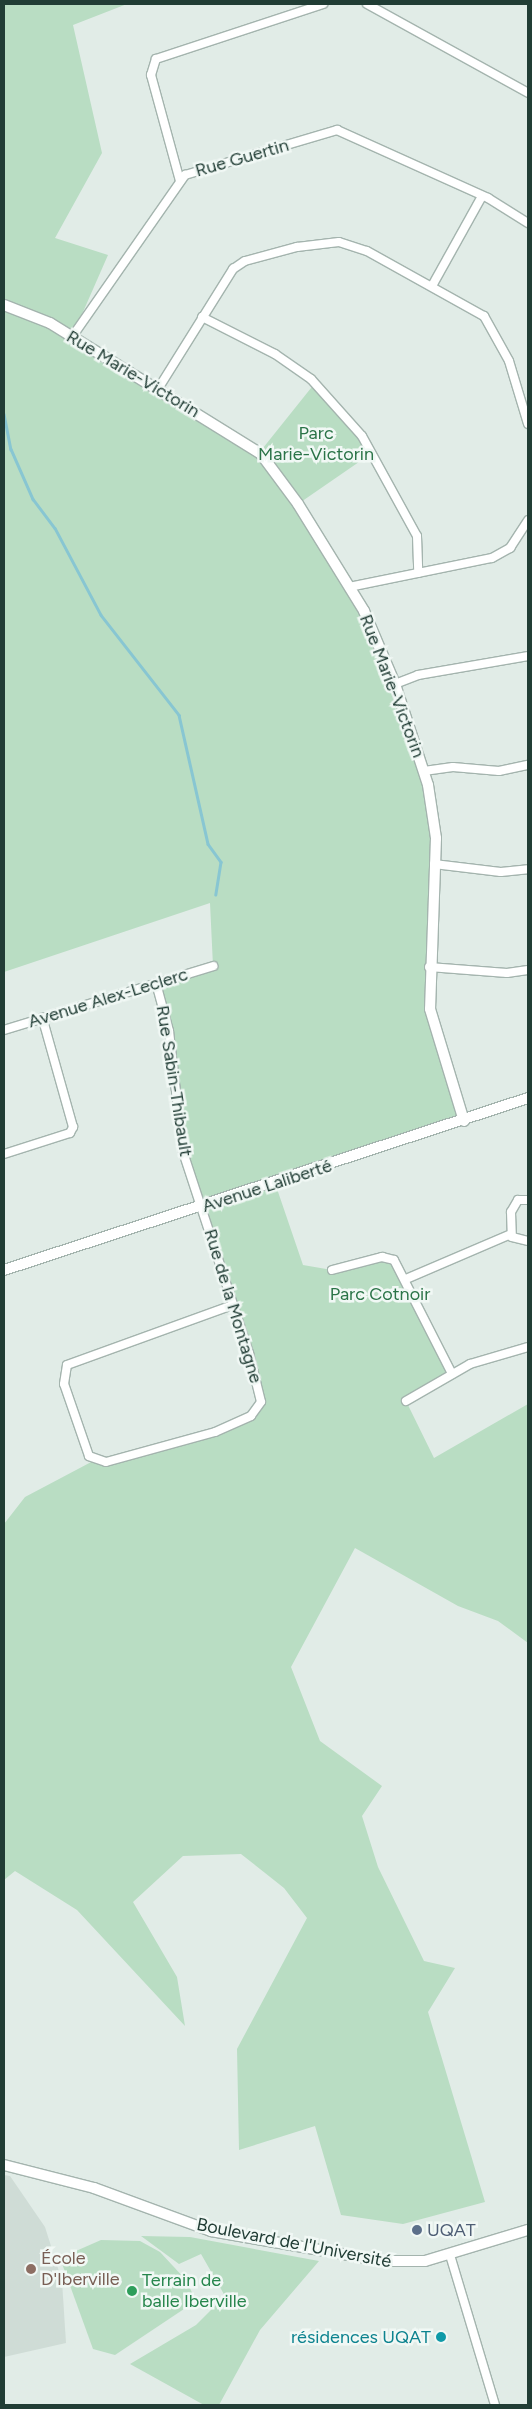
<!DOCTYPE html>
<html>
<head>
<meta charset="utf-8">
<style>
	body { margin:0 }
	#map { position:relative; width:532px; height:2409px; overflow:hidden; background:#e1ece7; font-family:Figtree,sans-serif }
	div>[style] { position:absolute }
	.built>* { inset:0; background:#cfdcd6 }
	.green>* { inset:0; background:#b9ddc3 }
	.stream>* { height:2.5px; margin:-1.25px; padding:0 1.25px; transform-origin:1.25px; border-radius:1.25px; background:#88c6d2 }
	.roads { filter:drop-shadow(1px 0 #a4b4ae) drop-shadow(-1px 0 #a4b4ae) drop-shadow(0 1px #a4b4ae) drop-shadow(0 -1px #a4b4ae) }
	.minor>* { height:8px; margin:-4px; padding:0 4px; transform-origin:4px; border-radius:4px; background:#fff }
	.tertiary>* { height:10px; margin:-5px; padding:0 5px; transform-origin:5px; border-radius:5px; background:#fff }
	.dots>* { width:14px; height:14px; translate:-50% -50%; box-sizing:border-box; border:2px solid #f1f8f5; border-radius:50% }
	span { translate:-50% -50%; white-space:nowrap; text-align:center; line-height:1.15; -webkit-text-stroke:5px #f1f8f5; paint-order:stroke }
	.street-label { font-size:18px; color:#213d35 }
	.park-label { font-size:18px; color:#2b7448 }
	.service-label { font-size:18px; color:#4e5e75 }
	.left { translate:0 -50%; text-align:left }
	.education-label { font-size:18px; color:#785e54 }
	.leisure-label { font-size:18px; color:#27864d }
	.culture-label { font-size:18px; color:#0d838f }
	.right { translate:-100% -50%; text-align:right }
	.frame { position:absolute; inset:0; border:5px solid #213d35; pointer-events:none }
</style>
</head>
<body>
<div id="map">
	<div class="built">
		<div style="clip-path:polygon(4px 2175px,10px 2176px,45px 2227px,62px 2281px,66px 2343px,4px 2357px)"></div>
	</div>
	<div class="green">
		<div style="clip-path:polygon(4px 4px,127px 4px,73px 25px,102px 153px,55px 238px,108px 255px,72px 337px,259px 453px,315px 383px,372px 453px,298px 504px,364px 611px,420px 754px,436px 838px,429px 992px,464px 1121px,275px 1183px,303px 1265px,332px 1270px,382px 1257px,394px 1260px,452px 1374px,406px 1401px,434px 1458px,528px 1404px,528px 1643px,498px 1621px,458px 1606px,355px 1548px,291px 1667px,320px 1741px,382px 1786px,362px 1816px,378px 1867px,424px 1961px,455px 1968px,428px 2012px,485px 2202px,403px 2224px,341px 2215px,315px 2126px,239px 2150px,237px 2049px,307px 1918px,284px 1888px,241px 1854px,183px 1856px,133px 1902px,177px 1977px,185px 2026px,77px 1910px,15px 1871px,4px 1880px,4px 1524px,25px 1497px,95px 1460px,240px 1423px,261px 1402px,189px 1171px,173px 1060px,156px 983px,213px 966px,210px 903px,4px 972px)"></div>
		<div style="clip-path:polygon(141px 2236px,190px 2237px,319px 2261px,260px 2330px,219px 2405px,204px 2405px,130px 2364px,196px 2325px,225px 2296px,201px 2254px,179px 2264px)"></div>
		<div style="clip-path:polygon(101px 2240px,140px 2241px,160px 2252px,186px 2280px,196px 2301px,115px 2355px,93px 2349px,60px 2258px)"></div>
	</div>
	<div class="stream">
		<div style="left:4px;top:414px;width:36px;rotate:79deg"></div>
		<div style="left:11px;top:449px;width:55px;rotate:66.3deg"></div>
		<div style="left:33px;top:499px;width:36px;rotate:53deg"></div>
		<div style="left:55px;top:528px;width:98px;rotate:62.1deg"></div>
		<div style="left:101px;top:615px;width:127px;rotate:52deg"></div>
		<div style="left:179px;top:715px;width:132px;rotate:77.3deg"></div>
		<div style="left:208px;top:844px;width:22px;rotate:54deg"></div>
		<div style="left:221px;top:862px;width:33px;rotate:99deg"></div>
	</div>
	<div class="roads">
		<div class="minor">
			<div style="left:367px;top:4px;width:184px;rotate:28.9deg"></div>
			<div style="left:180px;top:181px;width:110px;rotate:-105.3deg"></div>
			<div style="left:151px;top:75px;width:17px;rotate:-73deg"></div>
			<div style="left:156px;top:59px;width:176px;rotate:-18.2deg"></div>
			<div style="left:432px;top:286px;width:103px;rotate:-60.9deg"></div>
			<div style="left:202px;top:317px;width:82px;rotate:26.9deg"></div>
			<div style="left:275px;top:354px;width:44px;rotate:34.8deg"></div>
			<div style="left:311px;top:379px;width:76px;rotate:48.2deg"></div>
			<div style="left:362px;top:436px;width:114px;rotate:61.2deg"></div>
			<div style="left:417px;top:536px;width:37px;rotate:88deg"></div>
			<div style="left:72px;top:337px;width:198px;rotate:-55.1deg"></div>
			<div style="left:185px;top:175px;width:159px;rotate:-16.5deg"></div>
			<div style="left:337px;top:130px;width:166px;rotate:24.2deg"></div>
			<div style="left:488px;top:198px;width:47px;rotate:32deg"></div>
			<div style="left:158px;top:389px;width:142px;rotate:-58deg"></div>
			<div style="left:233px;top:269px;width:14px;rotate:-34deg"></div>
			<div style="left:245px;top:261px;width:54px;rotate:-15.1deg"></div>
			<div style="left:297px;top:247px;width:42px;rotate:-6.8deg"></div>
			<div style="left:339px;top:242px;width:29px;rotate:18deg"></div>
			<div style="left:367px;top:251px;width:134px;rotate:29.1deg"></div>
			<div style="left:484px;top:316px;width:51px;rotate:60.9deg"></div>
			<div style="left:509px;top:361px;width:66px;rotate:73.2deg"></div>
			<div style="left:349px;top:587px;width:146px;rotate:-11.5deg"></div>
			<div style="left:492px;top:558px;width:21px;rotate:-29deg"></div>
			<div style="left:510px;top:548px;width:33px;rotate:-57deg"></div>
			<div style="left:395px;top:684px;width:25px;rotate:-21deg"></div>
			<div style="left:418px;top:675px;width:112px;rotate:-9.8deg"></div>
			<div style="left:424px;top:771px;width:29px;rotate:-8deg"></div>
			<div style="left:453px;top:767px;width:46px;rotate:5deg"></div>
			<div style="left:499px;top:771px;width:30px;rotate:-12deg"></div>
			<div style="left:434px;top:864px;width:67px;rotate:6.8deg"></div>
			<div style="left:501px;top:872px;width:27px;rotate:-6deg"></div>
			<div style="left:429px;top:967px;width:78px;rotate:4.4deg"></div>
			<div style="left:507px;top:973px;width:21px;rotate:-8deg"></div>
			<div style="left:156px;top:983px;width:50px;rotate:74.8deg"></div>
			<div style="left:169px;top:1031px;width:122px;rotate:83.4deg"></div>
			<div style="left:183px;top:1152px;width:212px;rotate:71.8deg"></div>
			<div style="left:249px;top:1353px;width:50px;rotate:76.2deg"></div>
			<div style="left:261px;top:1402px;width:17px;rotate:126deg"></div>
			<div style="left:251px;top:1416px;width:39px;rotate:156deg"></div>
			<div style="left:215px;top:1432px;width:113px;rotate:164.6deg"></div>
			<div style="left:106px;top:1462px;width:18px;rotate:-161deg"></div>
			<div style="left:89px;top:1456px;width:76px;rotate:-109.1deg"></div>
			<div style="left:64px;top:1384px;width:19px;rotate:-81deg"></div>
			<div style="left:67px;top:1365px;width:177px;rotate:-19.9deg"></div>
			<div style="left:4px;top:1030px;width:219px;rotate:-17deg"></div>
			<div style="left:4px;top:1154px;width:69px;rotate:-17.7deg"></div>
			<div style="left:70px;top:1133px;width:7px;rotate:-63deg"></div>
			<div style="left:73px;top:1127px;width:114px;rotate:-105.7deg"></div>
			<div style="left:528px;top:1200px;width:10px;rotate:180deg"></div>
			<div style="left:518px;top:1200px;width:14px;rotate:120deg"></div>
			<div style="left:511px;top:1212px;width:25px;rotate:88deg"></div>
			<div style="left:512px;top:1237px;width:16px;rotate:14deg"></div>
			<div style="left:332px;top:1270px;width:52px;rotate:-14.6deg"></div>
			<div style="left:382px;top:1257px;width:12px;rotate:14deg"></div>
			<div style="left:394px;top:1260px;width:128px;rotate:63deg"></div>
			<div style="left:406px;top:1279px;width:114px;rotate:-23.2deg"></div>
			<div style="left:406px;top:1401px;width:74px;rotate:-30deg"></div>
			<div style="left:470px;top:1364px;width:60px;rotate:-16.3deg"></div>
			<div style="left:450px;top:2255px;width:157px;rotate:73.3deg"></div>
		</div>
		<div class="tertiary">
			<div style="left:4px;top:305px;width:49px;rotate:21.4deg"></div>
			<div style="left:50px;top:323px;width:248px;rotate:31.8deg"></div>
			<div style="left:261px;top:454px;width:62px;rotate:53.5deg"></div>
			<div style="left:298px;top:504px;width:126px;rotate:58.3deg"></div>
			<div style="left:364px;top:611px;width:79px;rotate:67deg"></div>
			<div style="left:395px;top:684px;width:106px;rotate:71.9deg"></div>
			<div style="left:428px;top:785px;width:54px;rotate:81.4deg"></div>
			<div style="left:436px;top:838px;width:171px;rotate:92deg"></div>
			<div style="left:430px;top:1009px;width:117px;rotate:73.1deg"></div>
			<div style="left:4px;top:1270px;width:552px;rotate:-18.17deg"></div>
			<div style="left:4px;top:2165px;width:93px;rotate:14.3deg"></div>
			<div style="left:94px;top:2188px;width:125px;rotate:20.2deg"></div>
			<div style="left:211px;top:2231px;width:175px;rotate:9.9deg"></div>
			<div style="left:383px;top:2261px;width:42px"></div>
			<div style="left:425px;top:2261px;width:108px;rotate:-16.8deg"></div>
		</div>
	</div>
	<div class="dots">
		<div style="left:417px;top:2230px;background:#5c6f8a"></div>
		<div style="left:31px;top:2269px;background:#8d6e63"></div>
		<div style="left:132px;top:2291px;background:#2e9e5b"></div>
		<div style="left:441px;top:2337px;background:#0f9aa8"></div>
	</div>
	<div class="street-label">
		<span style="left:242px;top:158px;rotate:-16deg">Rue Guertin</span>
		<span style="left:133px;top:374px;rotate:31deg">Rue Marie-Victorin</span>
		<span style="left:392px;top:686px;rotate:69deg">Rue Marie-Victorin</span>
		<span style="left:108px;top:998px;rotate:-17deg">Avenue Alex-Leclerc</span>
		<span style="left:174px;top:1081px;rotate:81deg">Rue Sabin-Thibault</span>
		<span style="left:267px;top:1186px;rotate:-18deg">Avenue Laliberté</span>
		<span style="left:233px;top:1306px;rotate:73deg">Rue de la Montagne</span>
		<span style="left:294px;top:2243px;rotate:11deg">Boulevard de l'Université</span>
	</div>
	<div class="park-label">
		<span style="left:316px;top:444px">Parc<br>Marie-Victorin</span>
		<span style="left:380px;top:1294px">Parc Cotnoir</span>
	</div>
	<div class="service-label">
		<span class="left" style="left:427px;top:2230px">UQAT</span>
	</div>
	<div class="education-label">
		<span class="left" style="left:41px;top:2269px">École<br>D'Iberville</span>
	</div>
	<div class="leisure-label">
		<span class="left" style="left:142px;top:2291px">Terrain de<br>balle Iberville</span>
	</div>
	<div class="culture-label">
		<span class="right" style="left:431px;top:2337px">résidences UQAT</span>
	</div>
	<div class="frame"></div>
</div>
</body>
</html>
